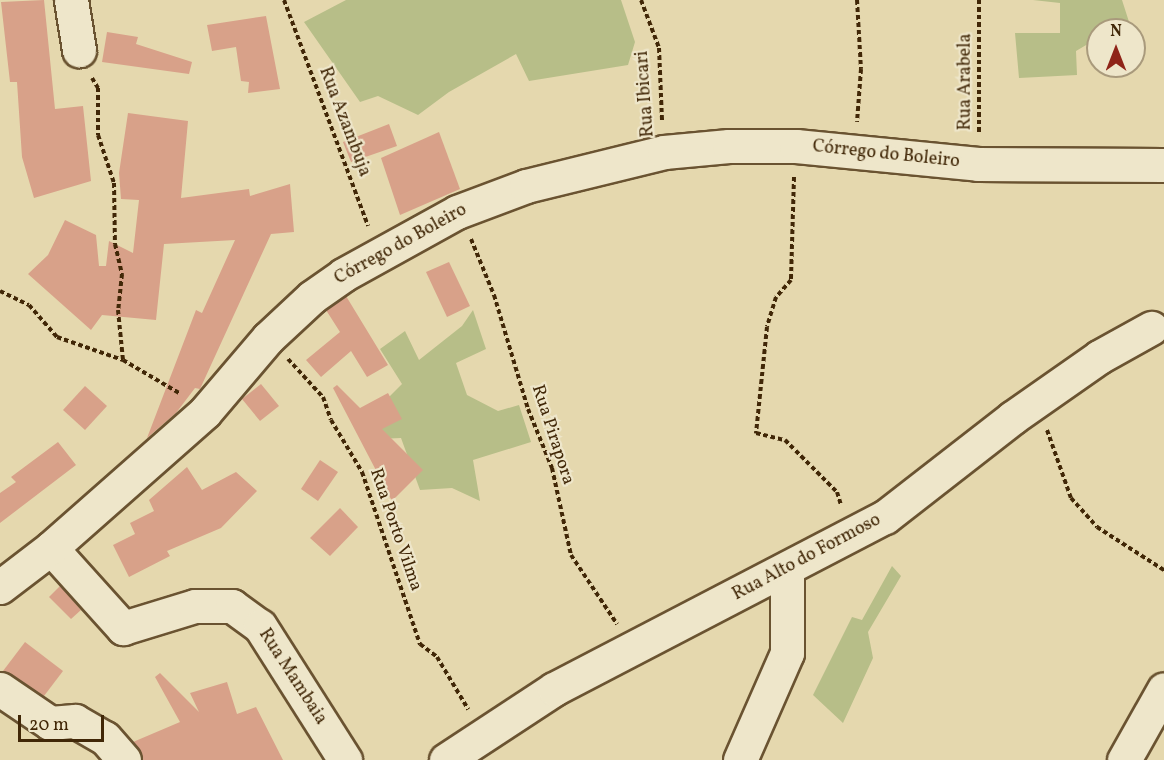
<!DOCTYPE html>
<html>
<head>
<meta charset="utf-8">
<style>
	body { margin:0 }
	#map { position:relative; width:1164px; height:760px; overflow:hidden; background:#e5d8ae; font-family:Vollkorn,serif }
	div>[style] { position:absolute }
	.green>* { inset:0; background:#b7be88 }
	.building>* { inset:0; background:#d8a189 }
	.path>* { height:4px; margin-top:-2px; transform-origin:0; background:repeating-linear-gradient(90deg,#412707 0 4.5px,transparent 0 7.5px) }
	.roads { filter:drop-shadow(2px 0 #6a5331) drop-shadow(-2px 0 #6a5331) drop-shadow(0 2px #6a5331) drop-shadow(0 -2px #6a5331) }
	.street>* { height:33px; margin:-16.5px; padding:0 16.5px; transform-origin:16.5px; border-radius:16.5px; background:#eee6ca }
	.secondary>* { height:33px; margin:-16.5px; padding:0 16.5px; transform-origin:16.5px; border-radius:16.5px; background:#eee6ca }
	span { translate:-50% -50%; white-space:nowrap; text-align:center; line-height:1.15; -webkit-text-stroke:4.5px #eee6ca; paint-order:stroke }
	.street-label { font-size:18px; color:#412707 }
	.north { position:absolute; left:1086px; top:18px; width:60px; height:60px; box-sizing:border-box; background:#eee6ca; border:2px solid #a99a7c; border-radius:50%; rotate:0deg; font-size:16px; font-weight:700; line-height:24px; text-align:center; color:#412707 }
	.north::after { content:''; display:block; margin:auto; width:21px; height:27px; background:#8f2418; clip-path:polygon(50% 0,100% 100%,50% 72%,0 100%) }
	.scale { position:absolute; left:18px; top:715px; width:86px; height:27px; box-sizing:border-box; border:3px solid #412707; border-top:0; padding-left:8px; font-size:18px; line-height:21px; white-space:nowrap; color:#412707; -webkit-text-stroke:4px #eee6ca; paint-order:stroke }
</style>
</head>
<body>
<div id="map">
	<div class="green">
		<div style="clip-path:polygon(346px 0,621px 0,635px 42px,628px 65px,529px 81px,516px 54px,449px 92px,418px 115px,378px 96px,360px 102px,304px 22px)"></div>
		<div style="clip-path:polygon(1033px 0,1122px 0,1130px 25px,1118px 30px,1098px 30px,1098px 38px,1076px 51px,1077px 75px,1019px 78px,1015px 33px,1060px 33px,1060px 3px)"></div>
		<div style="clip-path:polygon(473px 310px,486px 349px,456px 363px,467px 395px,498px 411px,519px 405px,531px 442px,473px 460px,480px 501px,452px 488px,420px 490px,401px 438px,378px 439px,362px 424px,402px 384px,380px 349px,405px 331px,419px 360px,462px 326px)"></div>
		<div style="clip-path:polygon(892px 566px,901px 576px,868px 632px,873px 658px,843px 723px,813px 695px,852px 617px,862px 620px)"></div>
	</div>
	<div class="building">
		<div style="clip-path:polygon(44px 0,55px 109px,83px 106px,91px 181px,34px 198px,22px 157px,17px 82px,10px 82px,1px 2px)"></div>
		<div style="clip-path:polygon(266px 16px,280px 89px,248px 93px,249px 82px,241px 81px,236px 47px,212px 51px,207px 25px)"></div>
		<div style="clip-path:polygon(107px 32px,138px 37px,136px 44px,192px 62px,189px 74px,102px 62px)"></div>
		<div style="clip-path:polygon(128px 113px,188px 121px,181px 198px,249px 189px,250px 196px,290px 184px,294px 232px,271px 234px,200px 389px,195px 388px,176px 413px,147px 438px,196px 310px,202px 313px,235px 240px,164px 244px,156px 320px,102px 315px,91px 330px,28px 274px,48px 255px,65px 220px,96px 235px,99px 266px,106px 266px,109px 241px,133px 253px,139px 200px,121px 199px,119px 173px)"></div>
		<div style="clip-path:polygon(389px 124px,397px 146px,351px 162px,343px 142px)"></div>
		<div style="clip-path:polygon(439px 132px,460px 189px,400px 215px,381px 158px)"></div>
		<div style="clip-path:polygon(449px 262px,470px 306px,447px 317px,426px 272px)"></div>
		<div style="clip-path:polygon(346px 296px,388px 365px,367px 377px,351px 351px,321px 377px,306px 360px,340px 332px,326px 310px)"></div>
		<div style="clip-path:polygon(261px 384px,279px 406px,260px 421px,242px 399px)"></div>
		<div style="clip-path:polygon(337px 385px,360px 408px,388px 393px,402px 419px,382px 429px,423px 470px,392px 501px,333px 388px)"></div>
		<div style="clip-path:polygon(85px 386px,107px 406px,85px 430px,63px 410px)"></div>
		<div style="clip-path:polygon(58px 442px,76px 465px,0 523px,0 493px,16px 482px,11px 477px)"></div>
		<div style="clip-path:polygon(320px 460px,338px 472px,318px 501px,301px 489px)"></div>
		<div style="clip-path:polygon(187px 467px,202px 490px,236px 472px,257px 491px,221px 528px,167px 551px,170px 556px,129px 577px,113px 545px,135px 534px,130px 523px,154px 511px,149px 500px)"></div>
		<div style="clip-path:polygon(340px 508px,358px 527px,330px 556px,310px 538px)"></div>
		<div style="clip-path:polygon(60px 586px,81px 610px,71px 619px,49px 597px)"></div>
		<div style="clip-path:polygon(25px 642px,63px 671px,44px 696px,3px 671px)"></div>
		<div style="clip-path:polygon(160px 673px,199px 712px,190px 693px,227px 682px,237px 714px,256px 707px,283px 760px,142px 760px,133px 742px,180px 722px,155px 677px)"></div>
	</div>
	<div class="path">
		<div style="left:284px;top:0;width:241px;rotate:69.6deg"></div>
		<div style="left:641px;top:0;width:51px;rotate:69.4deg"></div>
		<div style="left:659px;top:48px;width:73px;rotate:87.6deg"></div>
		<div style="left:857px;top:0;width:69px;rotate:86.7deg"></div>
		<div style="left:861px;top:69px;width:53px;rotate:94.3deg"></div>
		<div style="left:979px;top:0;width:133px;rotate:90deg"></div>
		<div style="left:92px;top:78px;width:12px;rotate:59deg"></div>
		<div style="left:98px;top:88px;width:47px;rotate:90deg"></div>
		<div style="left:98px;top:135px;width:51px;rotate:71.6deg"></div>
		<div style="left:114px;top:183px;width:61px;rotate:89.1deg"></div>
		<div style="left:115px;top:244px;width:31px;rotate:77deg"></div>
		<div style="left:122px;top:274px;width:36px;rotate:96deg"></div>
		<div style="left:118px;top:310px;width:50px;rotate:84.3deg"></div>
		<div style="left:794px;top:177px;width:103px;rotate:91.7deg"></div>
		<div style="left:791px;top:280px;width:23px;rotate:131deg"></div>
		<div style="left:776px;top:297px;width:31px;rotate:107deg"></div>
		<div style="left:767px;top:327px;width:107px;rotate:95.9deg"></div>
		<div style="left:756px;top:433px;width:30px;rotate:14deg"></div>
		<div style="left:785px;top:440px;width:74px;rotate:45deg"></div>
		<div style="left:837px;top:492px;width:14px;rotate:73deg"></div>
		<div style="left:471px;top:239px;width:61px;rotate:67.7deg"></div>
		<div style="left:494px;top:295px;width:119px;rotate:73.4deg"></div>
		<div style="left:528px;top:409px;width:64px;rotate:67.9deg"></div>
		<div style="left:552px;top:468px;width:89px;rotate:77.7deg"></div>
		<div style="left:571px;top:555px;width:83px;rotate:56.3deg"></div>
		<div style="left:0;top:291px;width:32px;rotate:26deg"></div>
		<div style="left:29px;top:305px;width:43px;rotate:48.8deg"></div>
		<div style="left:57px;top:337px;width:70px;rotate:19.2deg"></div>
		<div style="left:123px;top:360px;width:67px;rotate:30.4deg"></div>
		<div style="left:288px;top:359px;width:52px;rotate:47.4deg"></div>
		<div style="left:323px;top:397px;width:24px;rotate:71deg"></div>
		<div style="left:331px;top:420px;width:61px;rotate:59.2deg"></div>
		<div style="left:362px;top:472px;width:182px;rotate:71.4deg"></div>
		<div style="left:420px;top:644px;width:21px;rotate:37deg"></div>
		<div style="left:437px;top:657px;width:61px;rotate:59.2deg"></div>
		<div style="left:1047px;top:430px;width:72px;rotate:70.6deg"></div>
		<div style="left:1071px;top:498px;width:39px;rotate:48deg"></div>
		<div style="left:1097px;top:527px;width:80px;rotate:32.7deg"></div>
	</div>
	<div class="roads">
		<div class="street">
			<div style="left:71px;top:0;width:51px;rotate:80.9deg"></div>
			<div style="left:51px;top:548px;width:108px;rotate:48deg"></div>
			<div style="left:123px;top:628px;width:75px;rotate:-17deg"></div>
			<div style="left:195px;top:606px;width:37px"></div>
			<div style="left:232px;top:606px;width:34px;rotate:36deg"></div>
			<div style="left:260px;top:626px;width:159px;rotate:57.6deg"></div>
			<div style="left:0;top:587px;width:64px;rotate:-37.4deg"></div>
			<div style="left:51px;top:548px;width:205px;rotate:-41.4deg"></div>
			<div style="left:205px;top:412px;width:97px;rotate:-49.6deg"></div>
			<div style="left:268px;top:338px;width:60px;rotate:-43deg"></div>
			<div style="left:312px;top:297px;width:38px;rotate:-35deg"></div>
			<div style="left:343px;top:275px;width:130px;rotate:-28.9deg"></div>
			<div style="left:457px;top:212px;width:74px;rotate:-20.6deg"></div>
			<div style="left:526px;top:186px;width:142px;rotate:-13.8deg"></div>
			<div style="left:664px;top:152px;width:65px;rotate:-5.3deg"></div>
			<div style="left:729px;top:146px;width:67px"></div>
			<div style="left:796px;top:146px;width:183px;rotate:5.6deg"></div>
			<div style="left:978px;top:164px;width:186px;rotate:0.3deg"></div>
			<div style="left:0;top:689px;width:60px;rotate:34.2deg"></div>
			<div style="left:50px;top:723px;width:25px;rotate:-5deg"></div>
			<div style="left:75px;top:721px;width:34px;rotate:30deg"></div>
			<div style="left:105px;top:738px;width:29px;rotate:49deg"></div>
			<div style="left:446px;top:760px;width:129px;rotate:-33.3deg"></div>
			<div style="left:554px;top:689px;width:373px;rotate:-27.5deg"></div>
			<div style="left:885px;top:517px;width:161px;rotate:-37.9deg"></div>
			<div style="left:1012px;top:418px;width:106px;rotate:-35deg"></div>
			<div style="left:1099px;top:357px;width:60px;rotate:-29.1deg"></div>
			<div style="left:740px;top:760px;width:117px;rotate:-66.3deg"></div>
			<div style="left:787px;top:653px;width:84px;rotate:-90deg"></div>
		</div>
		<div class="secondary">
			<div style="left:1124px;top:760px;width:81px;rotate:-60.6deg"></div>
		</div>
	</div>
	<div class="street-label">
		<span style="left:966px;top:82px;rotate:-90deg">Rua Arabela</span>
		<span style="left:646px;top:94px;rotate:-94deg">Rua Ibicari</span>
		<span style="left:344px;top:122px;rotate:69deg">Rua Azambuja</span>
		<span style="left:886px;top:155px;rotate:6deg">Córrego do Boleiro</span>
		<span style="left:401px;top:245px;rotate:-29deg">Córrego do Boleiro</span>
		<span style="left:552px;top:435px;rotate:72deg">Rua Pirapora</span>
		<span style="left:395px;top:530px;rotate:71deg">Rua Porto Vilma</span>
		<span style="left:807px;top:558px;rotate:-28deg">Rua Alto do Formoso</span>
		<span style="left:292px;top:677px;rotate:57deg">Rua Mambaia</span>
	</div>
	<div class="north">N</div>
	<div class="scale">20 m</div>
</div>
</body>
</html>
